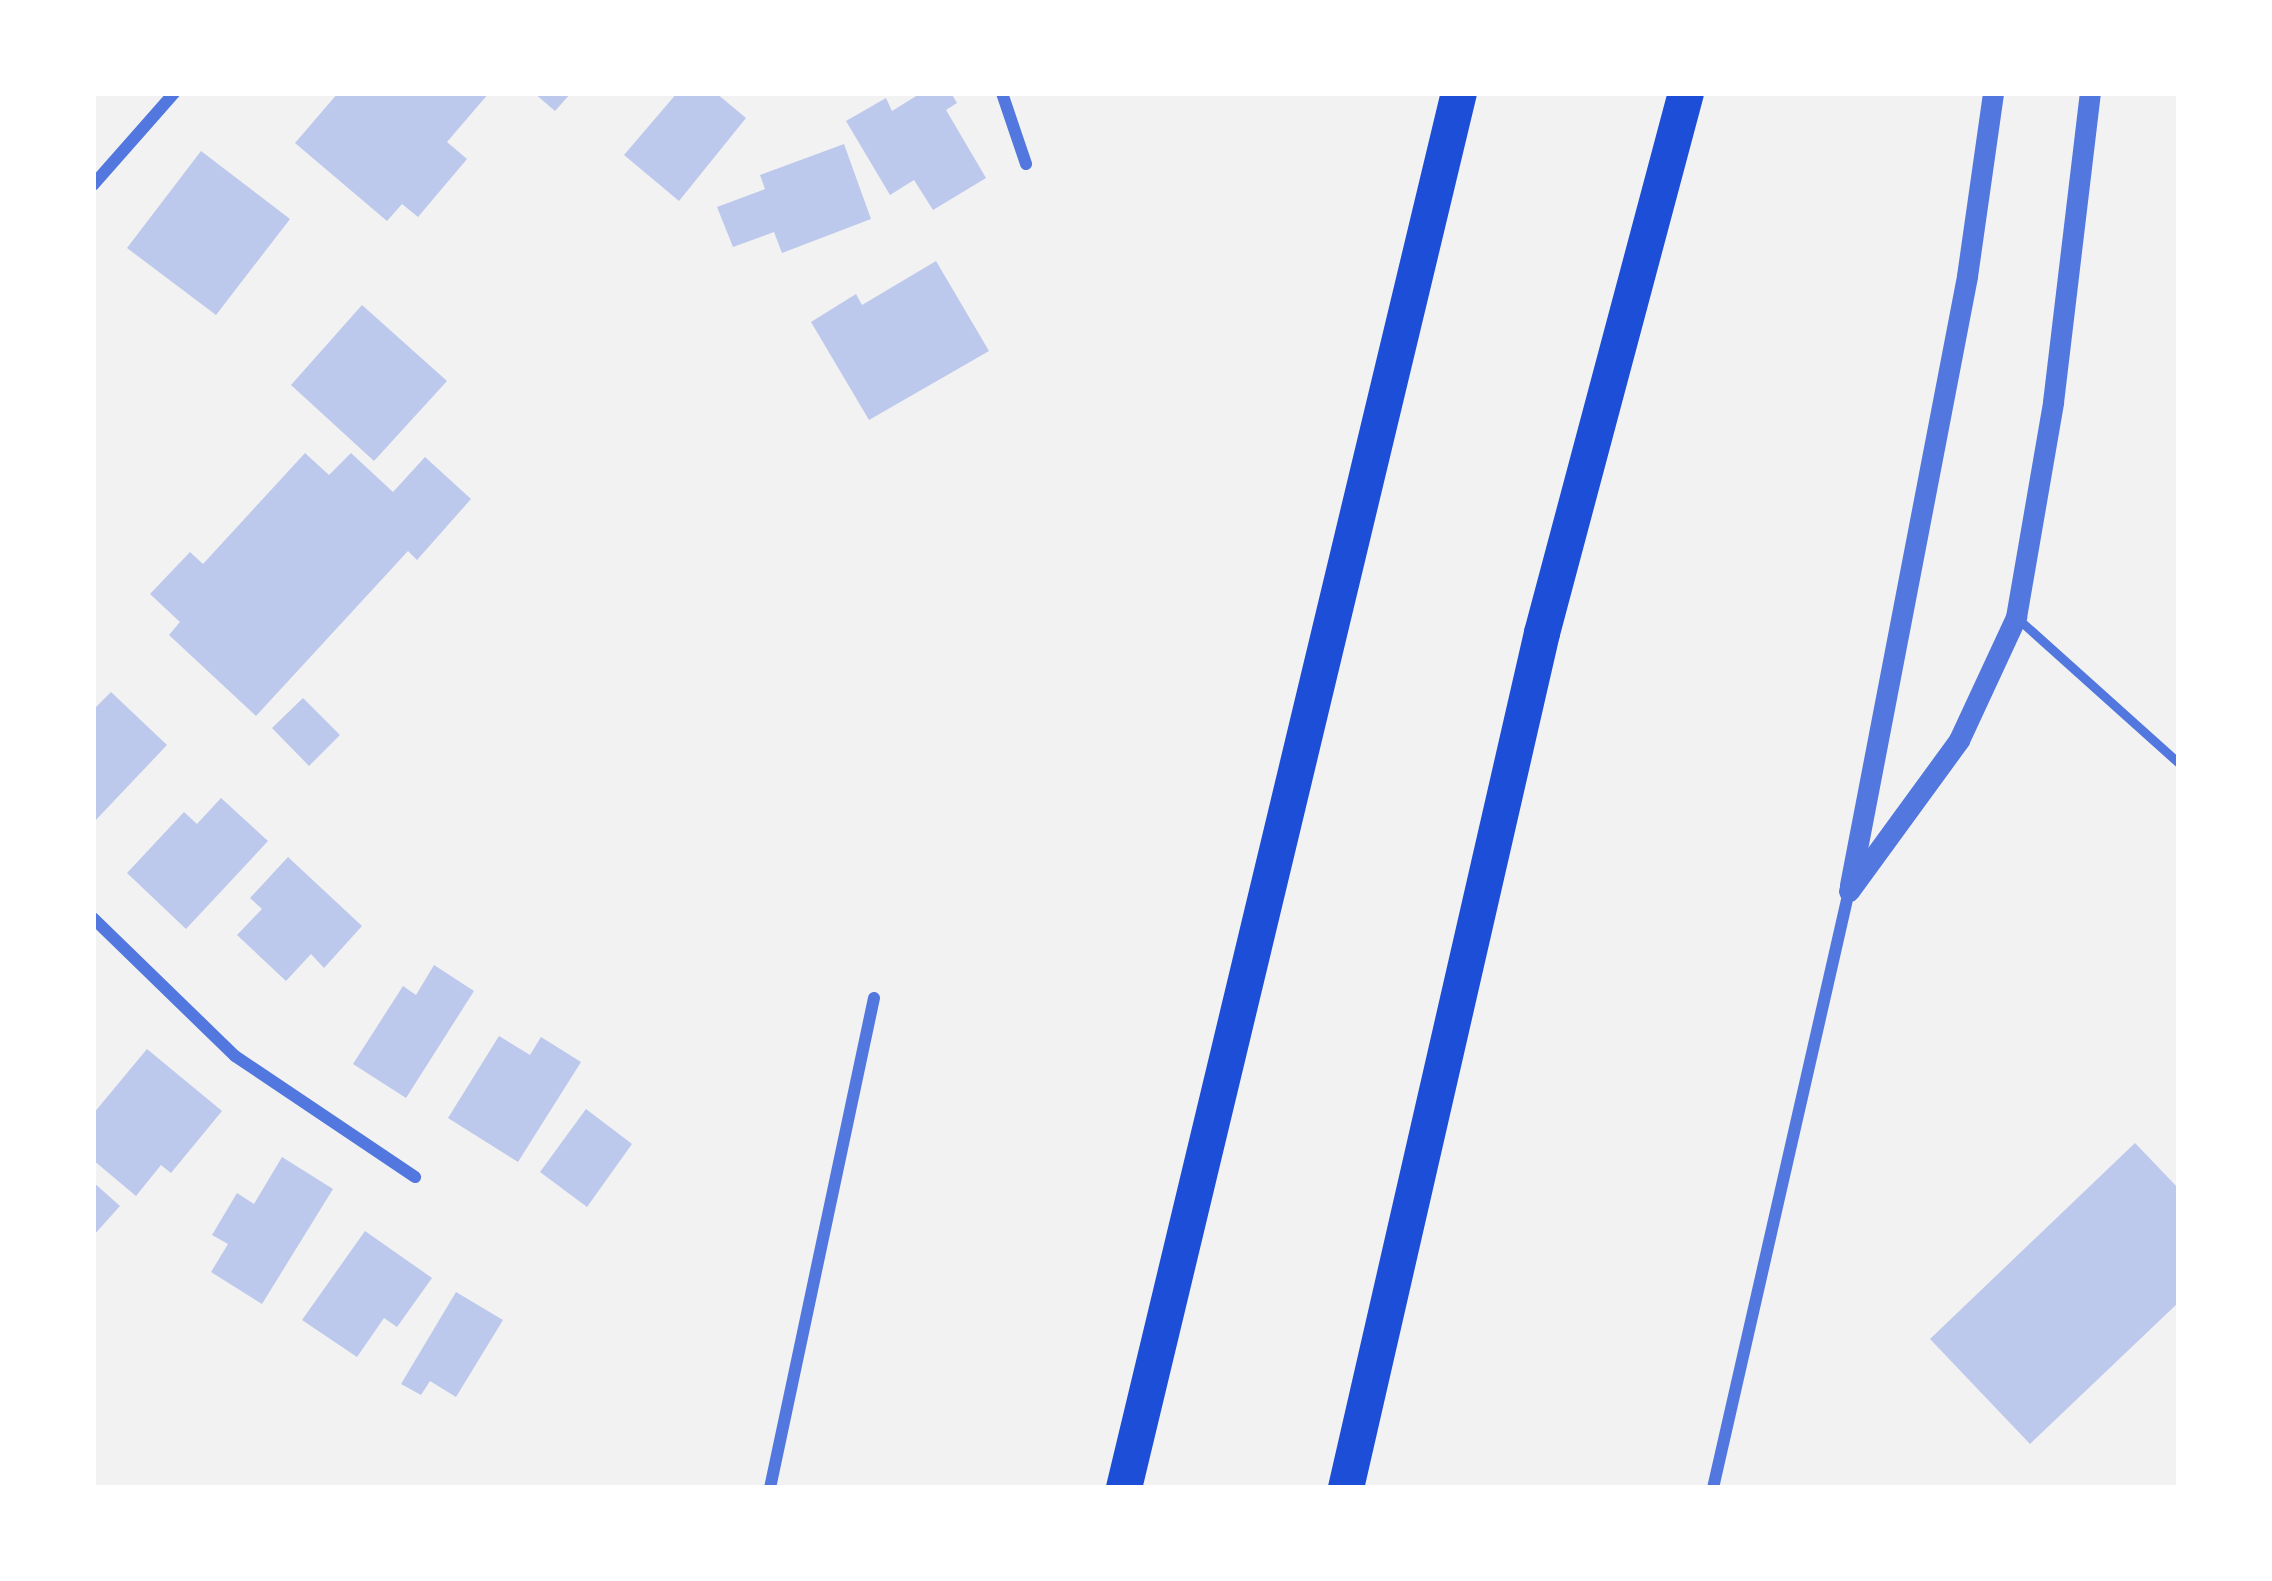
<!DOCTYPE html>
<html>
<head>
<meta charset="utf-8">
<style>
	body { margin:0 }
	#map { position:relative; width:2272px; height:1581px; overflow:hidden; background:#f2f2f2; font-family:"Source Sans 3",sans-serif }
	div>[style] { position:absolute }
	.building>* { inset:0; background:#bdc9ec }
	.service>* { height:9px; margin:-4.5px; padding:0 4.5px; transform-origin:4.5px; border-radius:4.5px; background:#5277de }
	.minor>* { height:12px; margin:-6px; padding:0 6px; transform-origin:6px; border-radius:6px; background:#5277de }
	.tertiary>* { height:21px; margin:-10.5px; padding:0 10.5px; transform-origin:10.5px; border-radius:10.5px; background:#5277de }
	.motorway>* { height:36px; margin:-18px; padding:0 18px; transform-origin:18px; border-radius:18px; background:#1d4ed8 }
	span { translate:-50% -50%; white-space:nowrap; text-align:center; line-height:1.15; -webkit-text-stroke:12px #fff; paint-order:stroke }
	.frame { position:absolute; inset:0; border:96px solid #fff; pointer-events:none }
</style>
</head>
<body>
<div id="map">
	<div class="building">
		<div style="clip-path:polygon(338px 93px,489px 93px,447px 142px,467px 159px,418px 217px,402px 204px,387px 221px,295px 143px)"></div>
		<div style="clip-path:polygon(534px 93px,571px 93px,555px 111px)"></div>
		<div style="clip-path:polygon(677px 93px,716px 93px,746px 118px,679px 201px,624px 155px)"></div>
		<div style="clip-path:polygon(921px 93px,951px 93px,957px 103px,946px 110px,986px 178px,933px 210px,914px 180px,890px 195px,846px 121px,886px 98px,892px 111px)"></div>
		<div style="clip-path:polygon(844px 144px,871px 219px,782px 253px,774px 232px,733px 247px,717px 207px,765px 189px,760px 175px)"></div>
		<div style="clip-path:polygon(201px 151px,290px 219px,216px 315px,127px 248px)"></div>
		<div style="clip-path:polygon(936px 261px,989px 351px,869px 420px,811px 322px,856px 294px,862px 305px)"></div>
		<div style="clip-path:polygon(362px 305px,447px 381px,374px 461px,291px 385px)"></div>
		<div style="clip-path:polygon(305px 453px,329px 475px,351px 453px,393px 492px,425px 457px,471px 499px,417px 560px,408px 551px,256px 716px,169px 635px,180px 622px,150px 594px,190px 552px,203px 564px)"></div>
		<div style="clip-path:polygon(111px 692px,167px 745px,93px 823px,93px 710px)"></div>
		<div style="clip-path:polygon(303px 698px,340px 735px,309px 766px,272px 728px)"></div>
		<div style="clip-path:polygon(221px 798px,268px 841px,186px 929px,127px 873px,184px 812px,197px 824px)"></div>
		<div style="clip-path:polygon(288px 857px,362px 926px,324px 968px,311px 954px,286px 981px,237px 935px,262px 909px,250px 898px)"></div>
		<div style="clip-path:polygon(434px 965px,474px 991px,406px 1098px,353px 1064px,403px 986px,416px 995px)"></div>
		<div style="clip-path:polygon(499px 1036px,530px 1055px,541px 1037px,581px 1062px,518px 1162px,448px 1118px)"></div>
		<div style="clip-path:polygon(147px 1049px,222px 1111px,171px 1173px,161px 1165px,136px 1196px,93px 1160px,93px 1114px)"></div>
		<div style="clip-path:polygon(586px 1109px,632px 1144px,587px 1207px,540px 1172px)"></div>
		<div style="clip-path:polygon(2135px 1143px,2179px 1189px,2179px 1302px,2030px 1444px,1930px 1339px)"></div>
		<div style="clip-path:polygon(282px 1157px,333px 1189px,262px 1304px,211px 1272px,228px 1244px,212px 1235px,237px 1193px,254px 1204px)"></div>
		<div style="clip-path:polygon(93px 1182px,120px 1206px,93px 1236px)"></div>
		<div style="clip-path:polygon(365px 1231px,432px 1278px,397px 1327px,384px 1318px,357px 1357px,302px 1320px)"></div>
		<div style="clip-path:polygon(456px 1292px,503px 1320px,456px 1397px,430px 1381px,421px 1395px,401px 1384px)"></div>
	</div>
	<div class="service">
		<div style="left:2016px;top:617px;width:219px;rotate:41.9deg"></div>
	</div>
	<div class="minor">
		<div style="left:1002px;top:93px;width:75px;rotate:71.3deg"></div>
		<div style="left:93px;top:185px;width:123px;rotate:-48.6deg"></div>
		<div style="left:93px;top:918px;width:198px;rotate:44.2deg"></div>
		<div style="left:235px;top:1056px;width:217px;rotate:33.9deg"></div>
		<div style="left:770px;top:1488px;width:501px;rotate:-78.02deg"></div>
		<div style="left:1713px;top:1488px;width:612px;rotate:-77.17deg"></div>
	</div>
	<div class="tertiary">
		<div style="left:1850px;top:885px;width:620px;rotate:-79.12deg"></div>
		<div style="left:1967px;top:276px;width:185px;rotate:-81.9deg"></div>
		<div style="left:1849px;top:891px;width:187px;rotate:-53.9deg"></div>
		<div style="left:1959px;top:740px;width:136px;rotate:-65.1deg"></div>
		<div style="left:2016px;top:617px;width:218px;rotate:-80.2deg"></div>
		<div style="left:2053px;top:402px;width:311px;rotate:-83.2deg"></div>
	</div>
	<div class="motorway">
		<div style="left:1124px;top:1488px;width:1435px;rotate:-76.5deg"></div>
		<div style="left:1346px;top:1488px;width:877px;rotate:-77.09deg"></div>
		<div style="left:1542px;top:633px;width:559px;rotate:-75.07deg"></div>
	</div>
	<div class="frame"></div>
</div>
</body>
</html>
